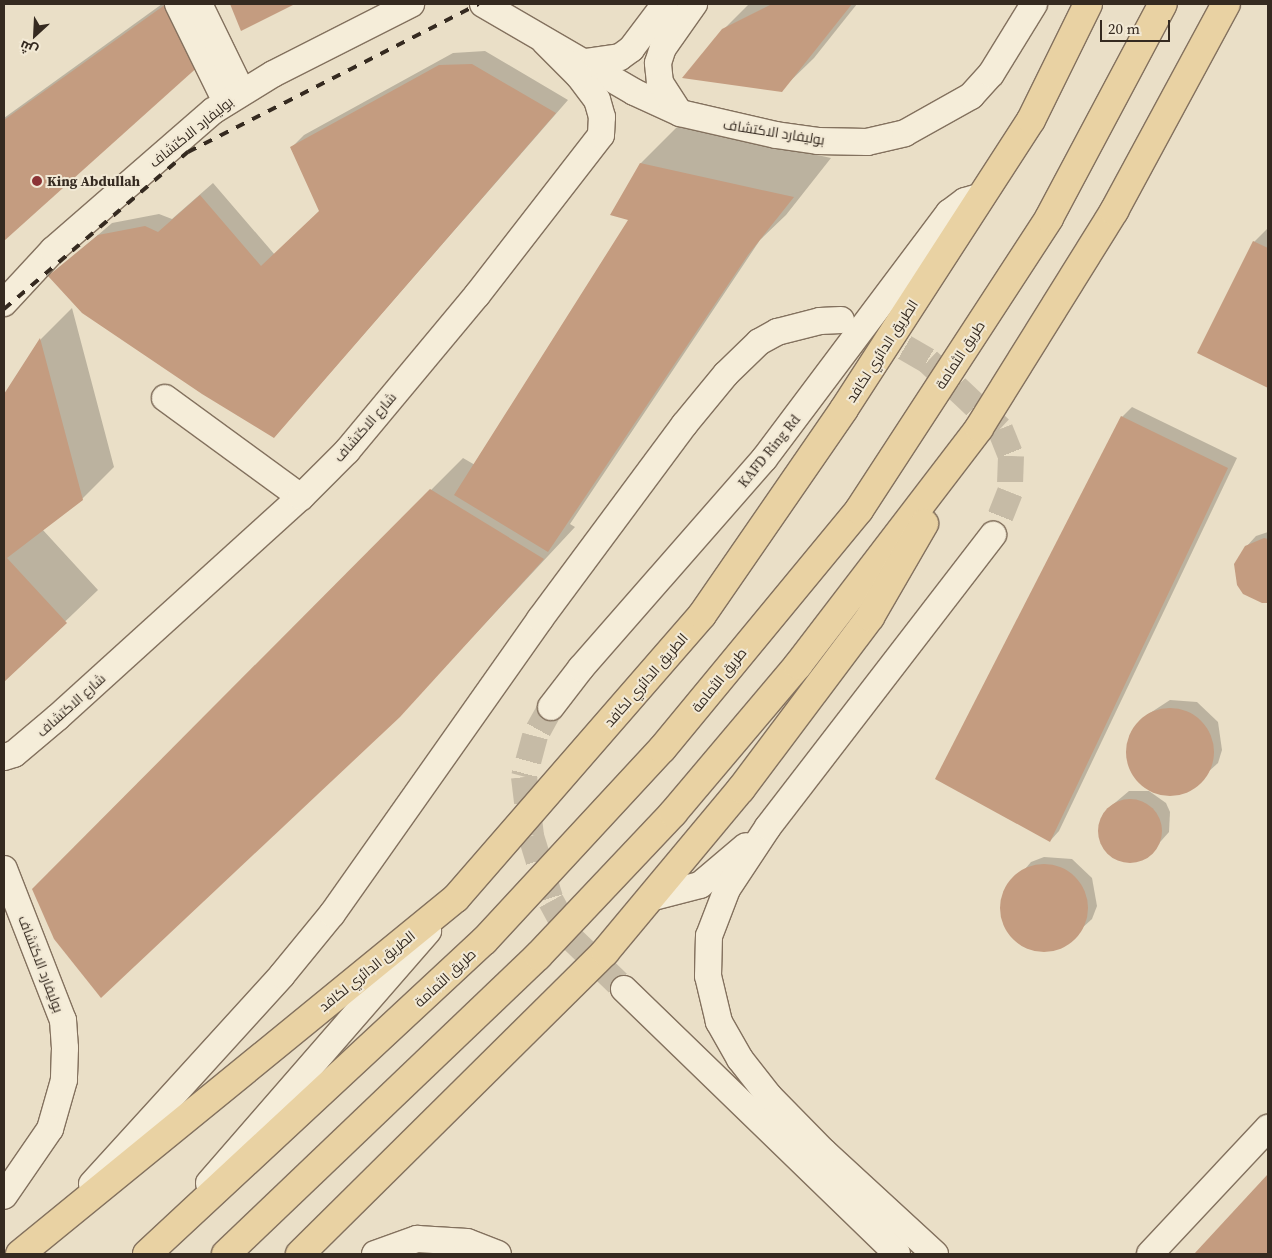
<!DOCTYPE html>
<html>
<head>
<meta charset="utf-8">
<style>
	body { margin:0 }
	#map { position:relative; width:1272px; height:1258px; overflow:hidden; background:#eadfc7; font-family:"Source Serif 4",Cairo,serif }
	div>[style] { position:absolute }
	.shadow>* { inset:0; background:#0003 }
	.building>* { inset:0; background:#c49c80 }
	.round { border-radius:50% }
	.minor-tunnel>* { height:26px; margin-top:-13px; transform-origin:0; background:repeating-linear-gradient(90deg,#c6bba6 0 26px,transparent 0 39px) }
	.roads { filter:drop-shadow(1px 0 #83715e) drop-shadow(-1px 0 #83715e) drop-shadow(0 1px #83715e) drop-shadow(0 -1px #83715e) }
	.minor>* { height:26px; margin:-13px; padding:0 13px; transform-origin:13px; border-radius:13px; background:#f5edd9 }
	.major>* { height:28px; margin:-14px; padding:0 14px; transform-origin:14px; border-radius:14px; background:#e9d2a3 }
	.rail>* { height:4px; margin-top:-2px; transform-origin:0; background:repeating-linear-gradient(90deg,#352a20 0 9px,transparent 0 18px) }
	.dots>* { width:14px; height:14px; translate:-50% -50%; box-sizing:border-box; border:2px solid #f2e9d5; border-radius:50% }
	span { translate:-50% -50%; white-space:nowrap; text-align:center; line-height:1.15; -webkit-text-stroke:4px #f2e9d5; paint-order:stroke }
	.street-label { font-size:14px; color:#352a20 }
	.poi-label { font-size:14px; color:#352a20; font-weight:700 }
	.left { translate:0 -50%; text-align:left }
	.frame { position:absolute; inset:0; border:5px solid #352a20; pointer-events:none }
	.north { position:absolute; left:10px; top:10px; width:50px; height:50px; -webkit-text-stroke:4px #f2e9d5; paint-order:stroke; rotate:205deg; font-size:14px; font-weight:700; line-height:20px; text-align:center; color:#352a20 }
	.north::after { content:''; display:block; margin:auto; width:18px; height:22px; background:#352a20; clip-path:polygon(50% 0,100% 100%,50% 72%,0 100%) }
	.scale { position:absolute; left:1100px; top:20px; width:70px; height:22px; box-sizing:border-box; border:2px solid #352a20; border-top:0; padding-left:6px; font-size:15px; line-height:18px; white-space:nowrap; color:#352a20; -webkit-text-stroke:4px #f2e9d5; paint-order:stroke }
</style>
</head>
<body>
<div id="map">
	<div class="shadow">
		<div style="clip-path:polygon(162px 4px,191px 4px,200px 63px,4px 239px,4px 118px)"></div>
		<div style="clip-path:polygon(231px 4px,292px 4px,242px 29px)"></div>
		<div style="clip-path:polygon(749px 4px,857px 4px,814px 58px,781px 90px,723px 30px)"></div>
		<div style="clip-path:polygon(485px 51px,568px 100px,274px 437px,50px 276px,112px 223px,159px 214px,172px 219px,213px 183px,275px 255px,321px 211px,291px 148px,304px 135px,453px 53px)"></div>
		<div style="clip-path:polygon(679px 125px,831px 158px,786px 215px,760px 240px,570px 524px,575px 527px,399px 716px,33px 889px,463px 458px,475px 465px,629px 220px,641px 163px)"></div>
		<div style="clip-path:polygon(1267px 229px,1268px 229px,1268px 387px,1199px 353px,1254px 242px)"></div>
		<div style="clip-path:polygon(72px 308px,114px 467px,82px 499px,42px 529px,98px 590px,4px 680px,4px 397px,41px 339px)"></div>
		<div style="clip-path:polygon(1132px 407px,1237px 458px,1059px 831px,1050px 841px,1122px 417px)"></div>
		<div style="clip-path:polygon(1268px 532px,1268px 601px,1262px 602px,1246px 547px,1256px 536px)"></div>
		<div style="clip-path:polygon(1170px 700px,1197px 702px,1218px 722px,1222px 750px,1218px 763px,1186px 792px,1157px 793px,1135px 776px,1129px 764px,1130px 737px,1147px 715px)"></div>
		<div style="clip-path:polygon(1129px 791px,1149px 791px,1166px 803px,1170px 812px,1169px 832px,1146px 858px,1136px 861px,1116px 859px,1102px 845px,1099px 825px,1110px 807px)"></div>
		<div style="clip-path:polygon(1044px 857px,1072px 859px,1092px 878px,1097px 906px,1092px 919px,1060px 948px,1031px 949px,1009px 933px,1003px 921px,1004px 894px,1031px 862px)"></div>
		<div style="clip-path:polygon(1268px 1175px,1268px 1254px,1195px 1254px)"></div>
	</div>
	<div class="building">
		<div style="clip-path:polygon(166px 4px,201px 64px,4px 241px,4px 120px)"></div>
		<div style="clip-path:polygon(230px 4px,295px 4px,241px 31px)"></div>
		<div style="clip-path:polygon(772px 4px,852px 4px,782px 92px,682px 78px,722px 29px)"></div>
		<div style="clip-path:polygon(472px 64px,556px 113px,274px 438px,202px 394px,82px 313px,48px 276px,98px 235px,145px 226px,158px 232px,200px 195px,261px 266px,319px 211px,290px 147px,439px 65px)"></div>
		<div style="clip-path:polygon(640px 163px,794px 197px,748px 255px,548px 552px,454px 495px,628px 220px,610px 215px)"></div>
		<div style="clip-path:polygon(1253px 241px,1268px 248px,1268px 388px,1197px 353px)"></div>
		<div style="clip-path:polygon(40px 338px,83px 500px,7px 558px,67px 623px,4px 682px,4px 394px)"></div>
		<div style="clip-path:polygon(1121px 416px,1228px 468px,1050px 842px,935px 779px)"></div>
		<div style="clip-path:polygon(430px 489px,544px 559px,400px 717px,101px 998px,54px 939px,32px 889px)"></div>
		<div style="clip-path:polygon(1264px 538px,1268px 539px,1268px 603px,1262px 603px,1243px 594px,1237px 585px,1234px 564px,1245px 546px)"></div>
		<div class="round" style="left:1126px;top:708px;width:88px;height:88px"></div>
		<div class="round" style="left:1098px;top:799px;width:64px;height:64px"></div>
		<div class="round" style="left:1000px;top:864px;width:88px;height:88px"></div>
		<div style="clip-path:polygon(1268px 1174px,1268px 1254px,1194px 1254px)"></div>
	</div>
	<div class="minor-tunnel">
		<div style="left:871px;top:328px;width:66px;rotate:30.1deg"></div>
		<div style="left:928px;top:361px;width:99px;rotate:43.4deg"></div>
		<div style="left:1000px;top:429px;width:29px;rotate:68deg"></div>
		<div style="left:1011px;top:456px;width:36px;rotate:92deg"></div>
		<div style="left:1010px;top:492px;width:46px;rotate:111.6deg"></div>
		<div style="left:551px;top:707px;width:33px;rotate:119deg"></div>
		<div style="left:535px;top:736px;width:42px;rotate:105deg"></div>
		<div style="left:524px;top:777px;width:59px;rotate:83.2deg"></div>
		<div style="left:531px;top:836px;width:68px;rotate:72.9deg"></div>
		<div style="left:551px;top:901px;width:42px;rotate:61.6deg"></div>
		<div style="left:571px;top:938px;width:74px;rotate:43.9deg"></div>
	</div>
	<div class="roads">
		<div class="minor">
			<div style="left:178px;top:4px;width:109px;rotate:63.9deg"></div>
			<div style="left:199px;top:4px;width:98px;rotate:64deg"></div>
			<div style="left:483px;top:4px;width:175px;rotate:30.2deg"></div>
			<div style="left:634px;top:92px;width:51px;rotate:24.5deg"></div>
			<div style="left:680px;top:113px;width:98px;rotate:12.9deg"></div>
			<div style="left:776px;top:135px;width:42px;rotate:8.1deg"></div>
			<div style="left:818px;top:141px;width:49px;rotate:1.2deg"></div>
			<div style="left:867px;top:142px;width:39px;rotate:-13deg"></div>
			<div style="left:905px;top:133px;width:76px;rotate:-29.3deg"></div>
			<div style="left:971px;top:96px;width:30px;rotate:-48deg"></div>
			<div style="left:991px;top:74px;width:82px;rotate:-58.4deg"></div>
			<div style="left:585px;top:62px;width:35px;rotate:-8deg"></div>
			<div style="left:620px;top:57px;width:14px;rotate:-36deg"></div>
			<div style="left:631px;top:49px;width:56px;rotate:-52.9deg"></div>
			<div style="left:679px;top:112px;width:35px;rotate:-123deg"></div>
			<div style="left:660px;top:83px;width:20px;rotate:-96deg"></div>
			<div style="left:658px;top:63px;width:16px;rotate:-72deg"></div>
			<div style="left:663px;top:48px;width:54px;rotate:-54.8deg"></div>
			<div style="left:4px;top:303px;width:72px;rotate:-47.2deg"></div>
			<div style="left:53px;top:250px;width:212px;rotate:-41deg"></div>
			<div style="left:213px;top:111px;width:70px;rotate:-31.7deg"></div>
			<div style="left:273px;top:74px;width:155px;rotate:-26.9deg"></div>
			<div style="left:165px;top:398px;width:168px;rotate:36.1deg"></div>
			<div style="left:551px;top:707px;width:49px;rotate:-52.4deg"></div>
			<div style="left:581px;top:668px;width:278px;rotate:-48.8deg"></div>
			<div style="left:764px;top:459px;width:308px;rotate:-53.1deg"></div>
			<div style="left:949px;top:213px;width:20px;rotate:-37deg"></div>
			<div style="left:965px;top:201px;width:18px;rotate:-16deg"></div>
			<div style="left:4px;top:757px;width:10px;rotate:-17deg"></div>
			<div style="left:14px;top:754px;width:57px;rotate:-40.1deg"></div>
			<div style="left:58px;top:717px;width:328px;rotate:-42.2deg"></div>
			<div style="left:301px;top:497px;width:65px;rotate:-45deg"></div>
			<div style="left:347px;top:451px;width:203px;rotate:-50.2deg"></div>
			<div style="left:477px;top:295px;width:202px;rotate:-52.2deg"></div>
			<div style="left:601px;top:135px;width:18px;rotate:-87deg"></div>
			<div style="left:602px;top:117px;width:18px;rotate:-106deg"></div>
			<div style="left:597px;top:100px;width:30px;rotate:-127deg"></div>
			<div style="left:579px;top:76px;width:49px;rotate:-135deg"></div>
			<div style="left:4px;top:869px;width:162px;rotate:68.7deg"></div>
			<div style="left:63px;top:1020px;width:28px;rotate:86deg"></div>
			<div style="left:65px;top:1048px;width:32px;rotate:92deg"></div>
			<div style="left:64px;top:1080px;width:51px;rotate:105.9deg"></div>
			<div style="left:50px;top:1129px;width:81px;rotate:124.5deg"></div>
			<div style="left:650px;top:898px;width:52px;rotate:-14.6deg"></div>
			<div style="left:700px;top:885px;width:60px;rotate:-40.3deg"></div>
			<div style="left:624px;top:989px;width:380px;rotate:44.1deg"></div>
			<div style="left:209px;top:1183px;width:334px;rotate:-49deg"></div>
			<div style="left:92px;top:1184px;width:282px;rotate:-47.7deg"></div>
			<div style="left:282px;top:975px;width:79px;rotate:-50.7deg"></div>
			<div style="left:332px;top:914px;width:361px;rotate:-54.8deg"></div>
			<div style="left:540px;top:619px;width:242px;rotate:-53.4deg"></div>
			<div style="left:684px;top:425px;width:66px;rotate:-50.5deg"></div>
			<div style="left:726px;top:374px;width:46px;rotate:-44.1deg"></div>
			<div style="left:759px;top:342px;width:21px;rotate:-29deg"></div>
			<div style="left:777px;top:332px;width:44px;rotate:-14.3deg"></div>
			<div style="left:820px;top:321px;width:21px;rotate:-3deg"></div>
			<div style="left:375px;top:1254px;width:45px;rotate:-19.7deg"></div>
			<div style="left:417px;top:1239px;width:50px;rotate:3.4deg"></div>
			<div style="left:467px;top:1242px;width:33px;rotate:21deg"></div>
			<div style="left:935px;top:1254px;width:151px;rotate:-137.4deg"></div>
			<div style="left:824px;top:1152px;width:78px;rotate:-134.5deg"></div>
			<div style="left:769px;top:1096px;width:47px;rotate:-128.1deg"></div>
			<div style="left:740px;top:1059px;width:43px;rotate:-119.6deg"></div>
			<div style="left:719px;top:1022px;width:47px;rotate:-103.4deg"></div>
			<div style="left:708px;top:976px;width:40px;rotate:-88.6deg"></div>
			<div style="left:709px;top:936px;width:50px;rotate:-69deg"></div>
			<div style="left:727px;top:889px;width:74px;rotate:-56.5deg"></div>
			<div style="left:768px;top:827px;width:369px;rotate:-52.4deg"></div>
			<div style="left:1150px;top:1254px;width:173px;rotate:-46.9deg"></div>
		</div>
		<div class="major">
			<div style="left:20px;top:1254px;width:563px;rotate:-39.23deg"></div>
			<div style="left:456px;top:898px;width:375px;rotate:-49deg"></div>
			<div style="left:702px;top:615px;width:250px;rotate:-55.4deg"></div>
			<div style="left:844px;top:409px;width:344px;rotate:-57.1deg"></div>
			<div style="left:1031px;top:120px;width:129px;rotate:-63.8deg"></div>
			<div style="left:147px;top:1254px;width:460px;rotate:-42.9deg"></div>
			<div style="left:484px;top:941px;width:262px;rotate:-47.2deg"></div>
			<div style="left:662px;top:749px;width:310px;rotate:-50.5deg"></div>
			<div style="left:859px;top:510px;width:348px;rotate:-56.9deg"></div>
			<div style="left:1049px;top:218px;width:242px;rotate:-62deg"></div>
			<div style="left:226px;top:1254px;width:431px;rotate:-43.7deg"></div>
			<div style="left:538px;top:956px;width:197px;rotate:-46.6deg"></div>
			<div style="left:673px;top:813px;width:194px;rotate:-49.8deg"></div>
			<div style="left:798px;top:665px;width:298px;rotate:-52.6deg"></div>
			<div style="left:979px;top:428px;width:256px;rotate:-58.1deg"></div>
			<div style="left:1114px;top:211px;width:235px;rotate:-61.6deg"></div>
			<div style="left:300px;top:1254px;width:429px;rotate:-44.7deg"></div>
			<div style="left:605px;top:952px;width:212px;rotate:-50.2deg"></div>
			<div style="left:741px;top:789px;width:215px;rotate:-53.1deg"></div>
			<div style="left:870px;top:617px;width:108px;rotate:-59.9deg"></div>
		</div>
	</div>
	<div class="rail">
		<div style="left:4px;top:309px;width:242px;rotate:-40.5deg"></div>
		<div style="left:188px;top:152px;width:326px;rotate:-27deg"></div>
	</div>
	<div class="dots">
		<div style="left:37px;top:181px;background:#8c3436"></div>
	</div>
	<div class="street-label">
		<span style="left:191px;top:132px;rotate:-39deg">بوليفارد الاكتشاف</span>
		<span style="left:774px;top:132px;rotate:9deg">بوليفارد الاكتشاف</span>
		<span style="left:882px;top:351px;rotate:-57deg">الطريق الدائري لكافد</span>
		<span style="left:960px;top:355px;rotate:-57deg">طريق الثمامة</span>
		<span style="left:365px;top:427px;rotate:-49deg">شارع الاكتشاف</span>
		<span style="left:769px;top:451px;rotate:-51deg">KAFD Ring Rd</span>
		<span style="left:646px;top:680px;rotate:-49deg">الطريق الدائري لكافد</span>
		<span style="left:719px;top:680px;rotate:-51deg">طريق الثمامة</span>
		<span style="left:71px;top:705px;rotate:-42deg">شارع الاكتشاف</span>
		<span style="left:41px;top:964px;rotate:69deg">بوليفارد الاكتشاف</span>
		<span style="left:367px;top:971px;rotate:-39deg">الطريق الدائري لكافد</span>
		<span style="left:445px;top:978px;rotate:-43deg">طريق الثمامة</span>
	</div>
	<div class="poi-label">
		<span class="left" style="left:47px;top:181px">King Abdullah</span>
	</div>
	<div class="frame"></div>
	<div class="north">ش</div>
	<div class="scale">20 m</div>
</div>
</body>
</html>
